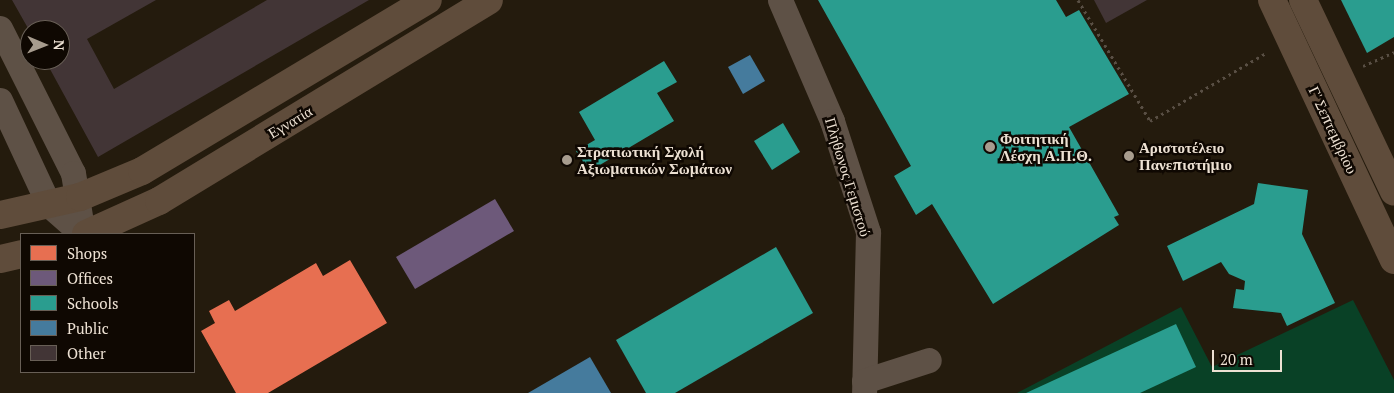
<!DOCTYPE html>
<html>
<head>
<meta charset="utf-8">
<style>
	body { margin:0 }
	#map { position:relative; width:1394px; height:393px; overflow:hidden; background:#241b0d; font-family:"PT Serif",serif }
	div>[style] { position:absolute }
	.green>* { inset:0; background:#094126 }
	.shops>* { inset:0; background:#e76f51 }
	.offices>* { inset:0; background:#6d597a }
	.schools>* { inset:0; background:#2a9d8f }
	.public>* { inset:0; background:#457b9d }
	.building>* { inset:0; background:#423536 }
	.path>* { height:3px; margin-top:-1.5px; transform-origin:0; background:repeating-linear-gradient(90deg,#594f44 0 2.5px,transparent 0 6.5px) }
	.minor>* { height:25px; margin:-12.5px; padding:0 12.5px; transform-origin:12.5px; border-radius:12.5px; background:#5e5146 }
	.major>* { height:28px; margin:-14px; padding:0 14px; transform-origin:14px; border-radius:14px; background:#5f4c3b }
	.dots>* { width:14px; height:14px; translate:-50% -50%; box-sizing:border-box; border:2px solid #0f0802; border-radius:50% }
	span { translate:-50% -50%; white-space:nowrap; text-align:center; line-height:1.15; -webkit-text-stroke:5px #0f0802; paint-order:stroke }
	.street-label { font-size:15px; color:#ede1d3 }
	.poi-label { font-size:15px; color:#ede1d3; font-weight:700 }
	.left { translate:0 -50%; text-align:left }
	.legend { position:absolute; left:20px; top:233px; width:175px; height:140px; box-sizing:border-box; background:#0f0802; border:1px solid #685f56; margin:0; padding:6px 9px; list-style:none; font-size:15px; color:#ede1d3 }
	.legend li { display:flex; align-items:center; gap:10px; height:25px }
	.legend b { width:25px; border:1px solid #685f56 }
	.north { position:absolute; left:20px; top:20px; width:50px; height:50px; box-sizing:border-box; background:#0f0802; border:1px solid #685f56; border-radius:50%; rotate:91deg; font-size:14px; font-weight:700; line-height:20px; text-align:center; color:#ede1d3 }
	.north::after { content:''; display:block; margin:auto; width:18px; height:22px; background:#a79c8e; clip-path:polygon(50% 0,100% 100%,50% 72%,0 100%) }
	.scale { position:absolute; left:1212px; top:350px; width:70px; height:22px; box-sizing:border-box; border:2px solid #ede1d3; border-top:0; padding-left:6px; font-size:15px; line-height:18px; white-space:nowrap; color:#ede1d3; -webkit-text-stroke:4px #0f0802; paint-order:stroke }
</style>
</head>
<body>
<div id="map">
	<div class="green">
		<div style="clip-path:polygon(1353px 300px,1394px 380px,1394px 393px,1017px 393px,1181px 307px,1212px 367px)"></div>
	</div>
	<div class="shops">
		<div style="clip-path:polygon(350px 260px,387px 323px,268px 393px,236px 393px,201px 331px,215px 323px,209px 311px,229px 300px,235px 311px,316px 263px,323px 276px)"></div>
	</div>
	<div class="offices">
		<div style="clip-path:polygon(495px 199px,514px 231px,415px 289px,396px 257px)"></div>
	</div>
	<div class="schools">
		<div style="clip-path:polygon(818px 0,1056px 0,1066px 17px,1079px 10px,1129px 94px,1069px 127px,1119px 215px,1114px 217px,1119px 225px,993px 304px,932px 204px,916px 215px,894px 176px,911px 166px)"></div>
		<div style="clip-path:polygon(1341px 0,1394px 0,1394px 37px,1367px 53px)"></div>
		<div style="clip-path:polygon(664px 61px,677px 82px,657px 93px,674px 121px,588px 172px,576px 151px,595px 140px,579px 112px)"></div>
		<div style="clip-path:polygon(783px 123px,800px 152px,772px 170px,754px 141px)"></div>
		<div style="clip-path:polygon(1258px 183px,1308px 190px,1302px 234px,1335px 303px,1287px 326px,1281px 313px,1233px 308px,1236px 289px,1244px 290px,1245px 281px,1229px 274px,1221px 262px,1183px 281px,1167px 246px,1254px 204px)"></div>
		<div style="clip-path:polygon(776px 247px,813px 313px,675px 393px,646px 393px,616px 340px)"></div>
		<div style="clip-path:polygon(1176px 324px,1196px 367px,1140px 393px,1026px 393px)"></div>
	</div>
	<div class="public">
		<div style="clip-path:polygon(750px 55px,765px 81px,743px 94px,728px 67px)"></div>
		<div style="clip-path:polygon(590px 357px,611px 393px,528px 393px)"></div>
	</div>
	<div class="building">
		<div style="clip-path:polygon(12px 0,156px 0,87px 39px,114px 89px,267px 0,369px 0,98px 157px,45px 60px,60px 60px,60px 30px,29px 30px)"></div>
		<div style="clip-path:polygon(1094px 0,1147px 0,1106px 23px)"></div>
	</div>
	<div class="path">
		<div style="left:1078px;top:0;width:141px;rotate:59.2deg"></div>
		<div style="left:1150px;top:121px;width:134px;rotate:-30.4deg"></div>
		<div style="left:1363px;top:66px;width:34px;rotate:-24deg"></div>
	</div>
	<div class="minor">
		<div style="left:780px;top:0;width:132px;rotate:66.7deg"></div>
		<div style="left:832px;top:121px;width:117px;rotate:72deg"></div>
		<div style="left:868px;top:232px;width:161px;rotate:91.4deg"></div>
		<div style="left:0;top:28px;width:162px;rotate:63.3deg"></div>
		<div style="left:73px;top:173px;width:62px;rotate:80.7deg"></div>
		<div style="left:0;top:100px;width:116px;rotate:65deg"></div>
		<div style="left:49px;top:205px;width:44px;rotate:41.3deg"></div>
		<div style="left:864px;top:381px;width:68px;rotate:-17.9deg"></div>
	</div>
	<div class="major">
		<div style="left:1272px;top:0;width:287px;rotate:64.9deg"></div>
		<div style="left:1303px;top:0;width:212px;rotate:64.6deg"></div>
		<div style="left:0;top:215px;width:82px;rotate:-12.7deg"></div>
		<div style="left:80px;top:197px;width:67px;rotate:-22.8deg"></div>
		<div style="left:142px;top:171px;width:333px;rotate:-30.9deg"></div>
		<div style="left:86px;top:234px;width:80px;rotate:-24.3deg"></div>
		<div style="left:159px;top:201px;width:386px;rotate:-31.3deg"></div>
		<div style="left:0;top:259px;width:22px;rotate:-13deg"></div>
	</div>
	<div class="dots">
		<div style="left:990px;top:147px;background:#a79c8e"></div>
		<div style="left:1129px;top:156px;background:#a79c8e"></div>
		<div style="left:567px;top:160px;background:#a79c8e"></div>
	</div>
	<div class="street-label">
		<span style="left:290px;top:122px;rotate:-31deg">Εγνατία</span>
		<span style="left:1333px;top:130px;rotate:65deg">Γ' Σεπτεμβρίου</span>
		<span style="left:848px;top:177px;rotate:73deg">Πλήθωνος Γεμιστού</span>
	</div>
	<div class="poi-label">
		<span class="left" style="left:1000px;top:147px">Φοιτητική<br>Λέσχη Α.Π.Θ.</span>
		<span class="left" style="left:1139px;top:156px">Αριστοτέλειο<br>Πανεπιστήμιο</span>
		<span class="left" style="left:577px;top:160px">Στρατιωτική Σχολή<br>Αξιωματικών Σωμάτων</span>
	</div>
	<ul class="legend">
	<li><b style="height:14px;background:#e76f51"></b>Shops</li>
	<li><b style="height:14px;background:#6d597a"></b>Offices</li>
	<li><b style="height:14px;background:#2a9d8f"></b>Schools</li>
	<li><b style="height:14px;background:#457b9d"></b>Public</li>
	<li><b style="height:14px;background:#423536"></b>Other</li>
	</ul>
	<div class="north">N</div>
	<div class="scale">20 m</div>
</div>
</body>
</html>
